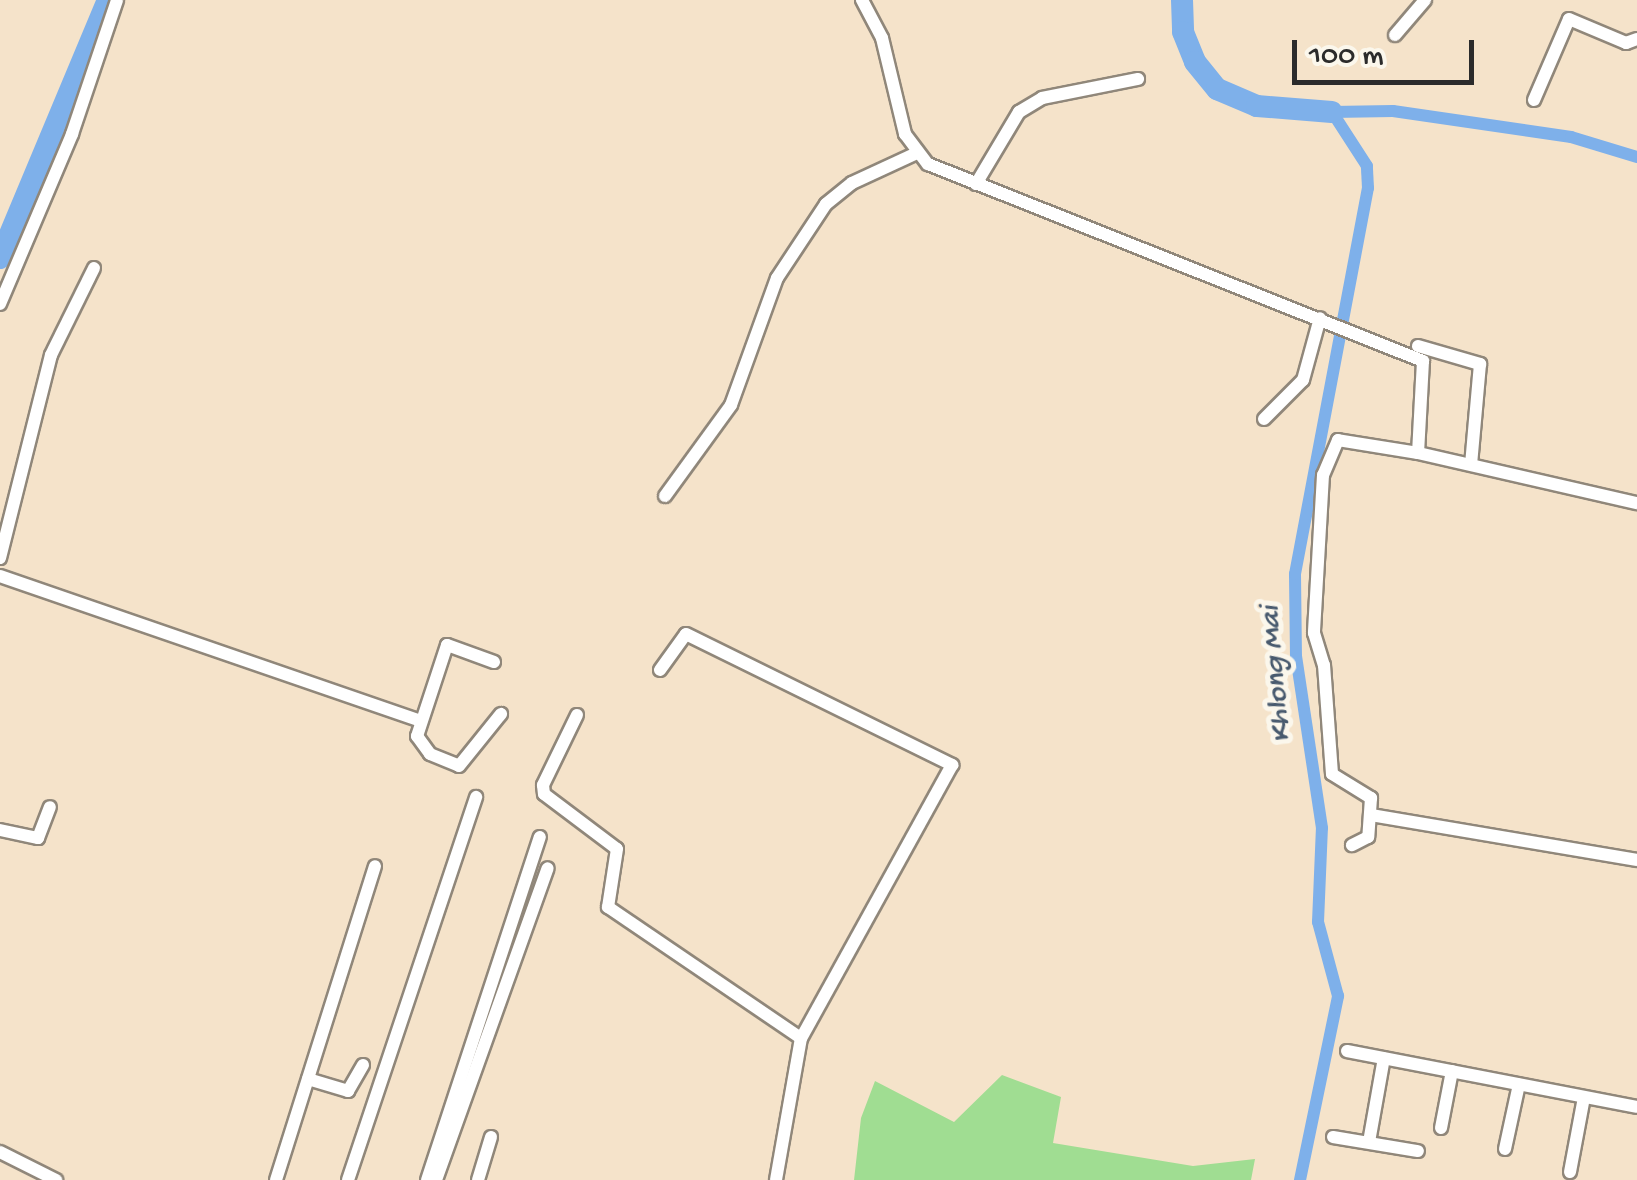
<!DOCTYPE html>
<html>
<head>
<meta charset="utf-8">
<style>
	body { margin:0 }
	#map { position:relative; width:1637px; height:1180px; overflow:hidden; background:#f5e3ca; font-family:"Gochi Hand",sans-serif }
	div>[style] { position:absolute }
	.green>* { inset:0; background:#a0dd92 }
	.canal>* { height:12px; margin:-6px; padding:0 6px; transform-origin:6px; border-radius:6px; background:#7eb0ea }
	.river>* { height:22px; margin:-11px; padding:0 11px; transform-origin:11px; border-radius:11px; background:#7eb0ea }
	.roads { filter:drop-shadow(2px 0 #90877a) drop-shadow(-2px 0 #90877a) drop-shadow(0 2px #90877a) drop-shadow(0 -2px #90877a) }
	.minor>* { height:12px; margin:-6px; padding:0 6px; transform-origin:6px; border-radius:6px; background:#fff }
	span { translate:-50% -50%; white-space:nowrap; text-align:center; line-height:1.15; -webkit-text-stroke:10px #fbf7ec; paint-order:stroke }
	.water-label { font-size:30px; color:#485a6e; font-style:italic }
	.scale { position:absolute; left:1292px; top:40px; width:182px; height:45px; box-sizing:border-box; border:5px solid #2b2b2b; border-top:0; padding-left:12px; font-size:30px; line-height:35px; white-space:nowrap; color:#2b2b2b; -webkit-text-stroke:8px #fbf7ec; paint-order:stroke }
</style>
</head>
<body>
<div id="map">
	<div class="green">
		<div style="clip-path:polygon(1002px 1075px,1061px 1097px,1053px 1143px,1193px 1166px,1255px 1159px,1251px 1180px,854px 1180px,861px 1118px,875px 1081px,954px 1122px)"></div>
	</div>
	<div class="canal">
		<div style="left:1300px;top:1180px;width:188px;rotate:-78.3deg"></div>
		<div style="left:1338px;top:996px;width:77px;rotate:-105.1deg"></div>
		<div style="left:1318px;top:922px;width:94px;rotate:-87.6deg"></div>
		<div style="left:1322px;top:828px;width:173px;rotate:-98.6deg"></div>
		<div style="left:1296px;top:657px;width:83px;rotate:-90.7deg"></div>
		<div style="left:1295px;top:574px;width:393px;rotate:-79.3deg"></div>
		<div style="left:1368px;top:188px;width:22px;rotate:-93deg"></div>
		<div style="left:1367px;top:166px;width:64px;rotate:-122.9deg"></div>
		<div style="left:1332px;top:112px;width:61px;rotate:-0.9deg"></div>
		<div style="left:1393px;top:111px;width:180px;rotate:8.3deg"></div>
		<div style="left:1571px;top:137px;width:69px;rotate:16.9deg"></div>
	</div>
	<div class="river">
		<div style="left:1182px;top:0;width:32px;rotate:88deg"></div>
		<div style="left:1183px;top:32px;width:32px;rotate:68deg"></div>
		<div style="left:1195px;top:62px;width:35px;rotate:51deg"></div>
		<div style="left:1217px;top:89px;width:43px;rotate:23deg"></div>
		<div style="left:1257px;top:106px;width:75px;rotate:4.6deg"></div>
		<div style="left:0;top:258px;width:280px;rotate:-67.3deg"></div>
	</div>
	<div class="roads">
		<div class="minor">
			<div style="left:862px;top:0;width:43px;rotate:62.2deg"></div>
			<div style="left:882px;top:38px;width:99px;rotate:76.5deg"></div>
			<div style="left:905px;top:134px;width:38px;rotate:53deg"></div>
			<div style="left:928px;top:164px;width:533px;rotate:21.7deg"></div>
			<div style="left:1423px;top:361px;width:92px;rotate:93.1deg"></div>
			<div style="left:1418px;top:453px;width:81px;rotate:-170.8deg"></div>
			<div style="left:1338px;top:440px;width:38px;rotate:113deg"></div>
			<div style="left:1323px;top:475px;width:158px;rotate:93.3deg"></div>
			<div style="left:1314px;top:633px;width:34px;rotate:73deg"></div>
			<div style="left:1324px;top:665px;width:109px;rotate:85.8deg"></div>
			<div style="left:1332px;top:774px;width:46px;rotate:31.6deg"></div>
			<div style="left:1371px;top:798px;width:39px;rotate:94deg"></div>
			<div style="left:1368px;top:837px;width:18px;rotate:153deg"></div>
			<div style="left:1395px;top:35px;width:46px;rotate:-49.4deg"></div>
			<div style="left:1534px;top:100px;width:88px;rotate:-66.6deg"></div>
			<div style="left:1569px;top:19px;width:62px;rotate:22.8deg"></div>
			<div style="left:1626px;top:43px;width:12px;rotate:-20deg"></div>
			<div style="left:976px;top:184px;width:84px;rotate:-59.2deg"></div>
			<div style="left:1019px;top:112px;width:27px;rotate:-31deg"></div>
			<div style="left:1042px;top:98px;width:98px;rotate:-11.2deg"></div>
			<div style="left:0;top:304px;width:185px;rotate:-67deg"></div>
			<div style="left:72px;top:134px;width:141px;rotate:-71.4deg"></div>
			<div style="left:1418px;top:346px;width:65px;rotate:16.2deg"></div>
			<div style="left:1480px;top:364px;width:101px;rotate:95.1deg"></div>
			<div style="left:1264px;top:419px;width:55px;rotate:-45deg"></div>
			<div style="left:1303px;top:380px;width:64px;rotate:-74.7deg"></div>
			<div style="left:1418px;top:453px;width:225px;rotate:12.9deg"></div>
			<div style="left:665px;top:496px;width:112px;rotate:-54deg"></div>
			<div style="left:731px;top:405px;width:135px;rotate:-70.1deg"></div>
			<div style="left:777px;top:278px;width:89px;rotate:-56.5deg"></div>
			<div style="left:826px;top:204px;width:33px;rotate:-39deg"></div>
			<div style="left:852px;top:183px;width:72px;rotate:-24.8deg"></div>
			<div style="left:0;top:558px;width:209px;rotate:-75.9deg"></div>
			<div style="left:51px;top:355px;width:97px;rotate:-63.7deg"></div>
			<div style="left:0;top:576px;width:444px;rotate:19deg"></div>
			<div style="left:494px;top:662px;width:50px;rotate:-160.1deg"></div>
			<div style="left:447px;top:645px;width:96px;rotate:108.2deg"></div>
			<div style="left:417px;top:736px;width:22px;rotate:54deg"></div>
			<div style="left:430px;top:754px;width:31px;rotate:22deg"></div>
			<div style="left:459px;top:766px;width:67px;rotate:-51.1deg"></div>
			<div style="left:660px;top:670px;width:44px;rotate:-54.2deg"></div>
			<div style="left:686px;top:634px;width:297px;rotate:26.2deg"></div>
			<div style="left:952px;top:765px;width:312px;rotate:118.9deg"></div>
			<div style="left:577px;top:715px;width:78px;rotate:115.9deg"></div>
			<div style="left:543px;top:785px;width:9px;rotate:84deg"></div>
			<div style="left:544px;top:794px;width:91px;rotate:37deg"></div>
			<div style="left:617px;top:849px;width:59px;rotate:98.8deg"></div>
			<div style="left:608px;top:907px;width:233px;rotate:34.2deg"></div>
			<div style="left:801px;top:1038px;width:144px;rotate:100deg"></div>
			<div style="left:1371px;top:815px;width:270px;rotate:9.6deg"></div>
			<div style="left:0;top:830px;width:39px;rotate:12deg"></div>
			<div style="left:38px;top:838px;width:33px;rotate:-69deg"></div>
			<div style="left:1347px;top:1051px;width:295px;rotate:10.9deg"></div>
			<div style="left:308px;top:1079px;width:42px;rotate:16.7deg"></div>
			<div style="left:348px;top:1091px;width:30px;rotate:-60deg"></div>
			<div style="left:1441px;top:1128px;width:58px;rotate:-79.1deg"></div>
			<div style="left:1333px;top:1137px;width:86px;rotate:9.4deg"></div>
			<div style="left:1369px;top:1142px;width:85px;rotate:-79.9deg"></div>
			<div style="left:1505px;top:1149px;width:66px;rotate:-77.8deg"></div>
			<div style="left:0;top:1152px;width:63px;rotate:26.6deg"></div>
			<div style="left:1570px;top:1172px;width:76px;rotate:-79.4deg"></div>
			<div style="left:276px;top:1180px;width:329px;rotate:-72.5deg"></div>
			<div style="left:348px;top:1180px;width:404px;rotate:-71.5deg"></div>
			<div style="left:427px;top:1180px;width:361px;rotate:-71.8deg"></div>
			<div style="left:436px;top:1180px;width:331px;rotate:-70.3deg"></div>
			<div style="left:478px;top:1180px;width:45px;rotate:-73.2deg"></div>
		</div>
	</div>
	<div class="water-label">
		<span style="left:1278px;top:674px;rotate:-95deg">Khlong Mai</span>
	</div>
	<div class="scale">100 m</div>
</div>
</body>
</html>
